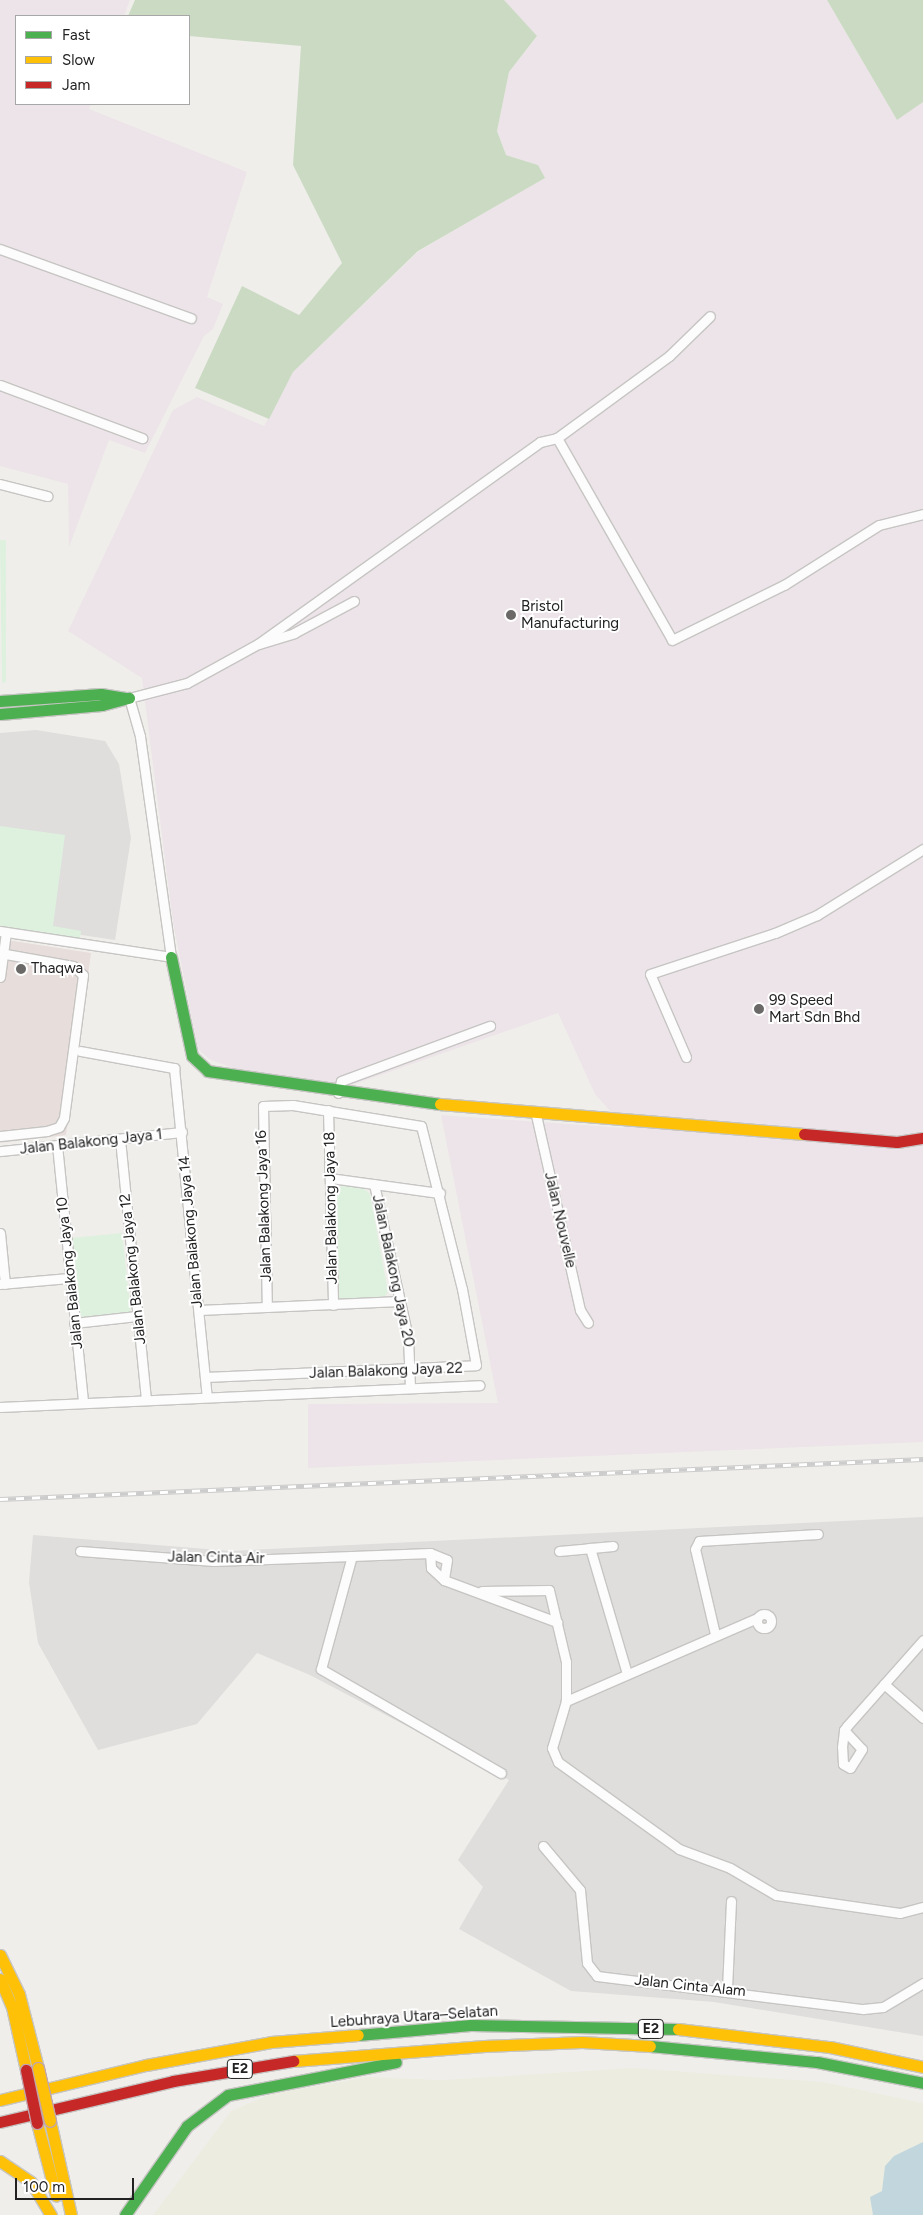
<!DOCTYPE html>
<html>
<head>
<meta charset="utf-8">
<style>
	body { margin:0 }
	#map { position:relative; width:923px; height:2215px; overflow:hidden; background:#f0eeeb; font-family:Figtree,sans-serif }
	div>[style] { position:absolute }
	.residential>* { inset:0; background:#dfdedc }
	.commercial>* { inset:0; background:#e7ddda }
	.industrial>* { inset:0; background:#ece4e8 }
	.farmland>* { inset:0; background:#ecede0 }
	.forest>* { inset:0; background:#cbdbc3 }
	.park>* { inset:0; background:#ddf1de }
	.water>* { inset:0; background:#c2d6de }
	.roads { filter:drop-shadow(1px 0 #c6c5c3) drop-shadow(-1px 0 #c6c5c3) drop-shadow(0 1px #c6c5c3) drop-shadow(0 -1px #c6c5c3) }
	.street>* { height:9px; margin:-4.5px; padding:0 4.5px; transform-origin:4.5px; border-radius:4.5px; background:#fdfcfc }
	.street>.ring { margin:-4.5px; padding:0; box-sizing:content-box; background:none; border:9px solid #fdfcfc; border-radius:50% }
	.fast>* { height:11px; margin:-5.5px; padding:0 5.5px; transform-origin:5.5px; border-radius:5.5px; background:#4caf50 }
	.slow>* { height:11px; margin:-5.5px; padding:0 5.5px; transform-origin:5.5px; border-radius:5.5px; background:#ffc107 }
	.jam>* { height:11px; margin:-5.5px; padding:0 5.5px; transform-origin:5.5px; border-radius:5.5px; background:#c62828 }
	.rail>* { height:4.5px; margin-top:-2.25px; transform-origin:0; background:repeating-linear-gradient(90deg,#fff 0 8px,#ccc 0 16px); box-sizing:border-box; border-block:1px solid #ccc }
	.bridges { filter:drop-shadow(1px 0 #c1a5ab) drop-shadow(-1px 0 #c1a5ab) drop-shadow(0 1px #c1a5ab) drop-shadow(0 -1px #c1a5ab) }
	.slow-bridge>* { height:11px; margin:-5.5px; padding:0 5.5px; transform-origin:5.5px; border-radius:5.5px; background:#ffc107 }
	.jam-bridge>* { height:11px; margin:-5.5px; padding:0 5.5px; transform-origin:5.5px; border-radius:5.5px; background:#c62828 }
	.dots>* { width:14px; height:14px; translate:-50% -50%; box-sizing:border-box; border:2px solid #fff; border-radius:50% }
	span { translate:-50% -50%; white-space:nowrap; text-align:center; line-height:1.15; -webkit-text-stroke:4px #fff; paint-order:stroke }
	.shield-label span { padding:1px 4px; background:#fff; border:1px solid; border-radius:4px; -webkit-text-stroke-width:0 }
	.shield-label { font-size:14px; color:#222; font-weight:700 }
	.poi-label { font-size:15px; color:#222 }
	.left { translate:0 -50%; text-align:left }
	.street-label { font-size:15px; color:#222 }
	.legend { position:absolute; left:15px; top:15px; width:175px; height:90px; box-sizing:border-box; background:#fff; border:1px solid #a7a7a7; margin:0; padding:6px 9px; list-style:none; font-size:15px; color:#222 }
	.legend li { display:flex; align-items:center; gap:10px; height:25px }
	.legend b { width:25px; border:1px solid #a7a7a7 }
	.scale { position:absolute; left:15px; top:2178px; width:119px; height:22px; box-sizing:border-box; border:2px solid #222; border-top:0; padding-left:6px; font-size:15px; line-height:18px; white-space:nowrap; color:#222; -webkit-text-stroke:4px #fff; paint-order:stroke }
</style>
</head>
<body>
<div id="map">
	<div class="residential">
		<div style="clip-path:polygon(36px 730px,105px 741px,119px 764px,131px 838px,115px 940px,0 923px,0 733px)"></div>
		<div style="clip-path:polygon(923px 1517px,923px 2036px,714px 2002px,571px 1991px,459px 1929px,483px 1887px,458px 1860px,509px 1780px,310px 1675px,257px 1653px,197px 1724px,98px 1750px,38px 1643px,29px 1582px,33px 1535px,231px 1551px)"></div>
	</div>
	<div class="commercial">
		<div style="clip-path:polygon(0 939px,91px 953px,66px 1135px,0 1143px)"></div>
	</div>
	<div class="industrial">
		<div style="clip-path:polygon(0 0,130px 0,124px 16px,16px 16px,16px 104px,91px 104px,89px 109px,247px 172px,207px 297px,223px 304px,213px 329px,204px 336px,145px 453px,109px 440px,69px 547px,68px 484px,0 466px)"></div>
		<div style="clip-path:polygon(504px 0,827px 0,897px 120px,923px 102px,923px 1442px,308px 1468px,308px 1404px,498px 1403px,441px 1115px,625px 1128px,595px 1094px,558px 1013px,346px 1087px,235px 1069px,209px 1059px,198px 1049px,173px 922px,142px 678px,68px 631px,173px 410px,197px 397px,264px 426px,293px 372px,419px 251px,544px 178px,538px 165px,506px 155px,497px 131px,509px 72px,537px 37px)"></div>
	</div>
	<div class="farmland">
		<div style="clip-path:polygon(633px 2068px,823px 2082px,923px 2103px,923px 2215px,153px 2215px,231px 2111px,271px 2094px,367px 2077px,441px 2080px)"></div>
	</div>
	<div class="forest">
		<div style="clip-path:polygon(135px 0,504px 0,537px 36px,509px 72px,497px 131px,506px 155px,538px 165px,545px 178px,418px 251px,293px 372px,269px 419px,195px 388px,242px 286px,299px 315px,342px 263px,293px 165px,301px 46px,189px 36px,189px 16px,128px 16px)"></div>
		<div style="clip-path:polygon(827px 0,923px 0,923px 102px,897px 120px)"></div>
	</div>
	<div class="park">
		<div style="clip-path:polygon(0 540px,6px 540px,6px 682px,2px 683px)"></div>
		<div style="clip-path:polygon(0 826px,65px 835px,53px 926px,81px 931px,80px 940px,0 928px)"></div>
		<div style="clip-path:polygon(344px 1185px,362px 1187px,370px 1194px,388px 1292px,385px 1296px,339px 1301px,336px 1189px)"></div>
		<div style="clip-path:polygon(122px 1233px,131px 1313px,79px 1318px,71px 1238px)"></div>
	</div>
	<div class="water">
		<div style="clip-path:polygon(923px 2142px,923px 2215px,873px 2215px,870px 2197px,882px 2191px,885px 2166px,894px 2156px)"></div>
	</div>
	<div class="roads">
		<div class="street">
			<div style="left:0;top:249px;width:203px;rotate:19.9deg"></div>
			<div style="left:0;top:385px;width:152px;rotate:20.5deg"></div>
			<div style="left:557px;top:438px;width:232px;rotate:60.3deg"></div>
			<div style="left:672px;top:640px;width:125px;rotate:-26.2deg"></div>
			<div style="left:784px;top:585px;width:112px;rotate:-32.3deg"></div>
			<div style="left:879px;top:525px;width:45px;rotate:-14deg"></div>
			<div style="left:0;top:484px;width:49px;rotate:14.3deg"></div>
			<div style="left:259px;top:644px;width:37px;rotate:-17deg"></div>
			<div style="left:294px;top:633px;width:68px;rotate:-28.1deg"></div>
			<div style="left:0;top:931px;width:173px;rotate:8.6deg"></div>
			<div style="left:171px;top:957px;width:223px;rotate:-98deg"></div>
			<div style="left:140px;top:736px;width:40px;rotate:-106deg"></div>
			<div style="left:129px;top:698px;width:60px;rotate:-14.5deg"></div>
			<div style="left:187px;top:683px;width:81px;rotate:-28.8deg"></div>
			<div style="left:258px;top:644px;width:347px;rotate:-35.6deg"></div>
			<div style="left:540px;top:442px;width:17px;rotate:-13deg"></div>
			<div style="left:557px;top:438px;width:139px;rotate:-36.2deg"></div>
			<div style="left:669px;top:356px;width:57px;rotate:-44.3deg"></div>
			<div style="left:0;top:953px;width:74px;rotate:10.1deg"></div>
			<div style="left:73px;top:966px;width:13px;rotate:42deg"></div>
			<div style="left:83px;top:975px;width:144px;rotate:97.6deg"></div>
			<div style="left:64px;top:1118px;width:10px;rotate:119deg"></div>
			<div style="left:59px;top:1127px;width:13px;rotate:162deg"></div>
			<div style="left:47px;top:1131px;width:47px;rotate:173.9deg"></div>
			<div style="left:0;top:977px;width:45px;rotate:-82.4deg"></div>
			<div style="left:80px;top:1051px;width:96px;rotate:10.3deg"></div>
			<div style="left:174px;top:1068px;width:330px;rotate:84.3deg"></div>
			<div style="left:686px;top:1057px;width:90px;rotate:-113.4deg"></div>
			<div style="left:650px;top:974px;width:132px;rotate:-18.2deg"></div>
			<div style="left:775px;top:933px;width:46px;rotate:-23.2deg"></div>
			<div style="left:817px;top:915px;width:125px;rotate:-31.9deg"></div>
			<div style="left:338px;top:1093px;width:12px;rotate:-76deg"></div>
			<div style="left:341px;top:1081px;width:159px;rotate:-20.3deg"></div>
			<div style="left:328px;top:1110px;width:195px;rotate:88.5deg"></div>
			<div style="left:536px;top:1115px;width:200px;rotate:77.3deg"></div>
			<div style="left:580px;top:1310px;width:15px;rotate:58deg"></div>
			<div style="left:120px;top:1139px;width:260px;rotate:84.3deg"></div>
			<div style="left:57px;top:1145px;width:257px;rotate:84.2deg"></div>
			<div style="left:0;top:1151px;width:183px;rotate:-6deg"></div>
			<div style="left:330px;top:1178px;width:111px;rotate:7.8deg"></div>
			<div style="left:374px;top:1184px;width:157px;rotate:77.5deg"></div>
			<div style="left:408px;top:1337px;width:50px;rotate:87.7deg"></div>
			<div style="left:0;top:1233px;width:51px;rotate:84.4deg"></div>
			<div style="left:0;top:1284px;width:69px;rotate:-5deg"></div>
			<div style="left:199px;top:1310px;width:201px;rotate:-2.6deg"></div>
			<div style="left:74px;top:1323px;width:63px;rotate:-6.3deg"></div>
			<div style="left:205px;top:1377px;width:271px;rotate:-2.5deg"></div>
			<div style="left:476px;top:1365px;width:77px;rotate:-100.4deg"></div>
			<div style="left:462px;top:1289px;width:168px;rotate:-104.1deg"></div>
			<div style="left:421px;top:1126px;width:130px;rotate:-170.7deg"></div>
			<div style="left:293px;top:1105px;width:30px;rotate:178deg"></div>
			<div style="left:263px;top:1106px;width:201px;rotate:88.9deg"></div>
			<div style="left:0;top:1407px;width:480px;rotate:-2.6deg"></div>
			<div style="left:590px;top:1548px;width:131px;rotate:73.6deg"></div>
			<div style="left:80px;top:1551px;width:134px;rotate:4.3deg"></div>
			<div style="left:214px;top:1561px;width:138px;rotate:-2.1deg"></div>
			<div style="left:559px;top:1551px;width:54px;rotate:-5.3deg"></div>
			<div style="left:430px;top:1553px;width:18px;rotate:22deg"></div>
			<div style="left:447px;top:1560px;width:20px;rotate:99deg"></div>
			<div style="left:482px;top:1591px;width:67px;rotate:-0.9deg"></div>
			<div style="left:549px;top:1590px;width:74px;rotate:76.7deg"></div>
			<div style="left:566px;top:1662px;width:39px;rotate:90deg"></div>
			<div style="left:566px;top:1701px;width:49px;rotate:106.6deg"></div>
			<div style="left:552px;top:1748px;width:15px;rotate:67deg"></div>
			<div style="left:558px;top:1762px;width:149px;rotate:35.7deg"></div>
			<div style="left:679px;top:1849px;width:54px;rotate:20.4deg"></div>
			<div style="left:730px;top:1868px;width:53px;rotate:30.4deg"></div>
			<div style="left:776px;top:1895px;width:125px;rotate:8.3deg"></div>
			<div style="left:900px;top:1913px;width:24px;rotate:-15deg"></div>
			<div class="ring" style="left:757px;top:1614px;width:5px;height:5px"></div>
			<div style="left:715px;top:1634px;width:87px;rotate:-103.2deg"></div>
			<div style="left:695px;top:1549px;width:9px;rotate:-63deg"></div>
			<div style="left:699px;top:1541px;width:119px;rotate:-3.4deg"></div>
			<div style="left:884px;top:1684px;width:52px;rotate:41.1deg"></div>
			<div style="left:566px;top:1701px;width:208px;rotate:-23.5deg"></div>
			<div style="left:844px;top:1730px;width:26px;rotate:47deg"></div>
			<div style="left:862px;top:1749px;width:22px;rotate:122deg"></div>
			<div style="left:850px;top:1768px;width:8px;rotate:-150deg"></div>
			<div style="left:843px;top:1764px;width:17px;rotate:-93deg"></div>
			<div style="left:842px;top:1747px;width:17px;rotate:-83deg"></div>
			<div style="left:844px;top:1730px;width:5px;rotate:-53deg"></div>
			<div style="left:847px;top:1726px;width:115px;rotate:-48.5deg"></div>
			<div style="left:501px;top:1773px;width:208px;rotate:-150deg"></div>
			<div style="left:321px;top:1669px;width:117px;rotate:-74.7deg"></div>
			<div style="left:352px;top:1556px;width:78px;rotate:-2.2deg"></div>
			<div style="left:430px;top:1553px;width:15px;rotate:86deg"></div>
			<div style="left:431px;top:1568px;width:18px;rotate:43deg"></div>
			<div style="left:444px;top:1580px;width:121px;rotate:20.4deg"></div>
			<div style="left:543px;top:1846px;width:57px;rotate:49.9deg"></div>
			<div style="left:580px;top:1890px;width:73px;rotate:84.5deg"></div>
			<div style="left:587px;top:1963px;width:16px;rotate:52deg"></div>
			<div style="left:597px;top:1976px;width:268px;rotate:7.1deg"></div>
			<div style="left:863px;top:2009px;width:20px;rotate:-6deg"></div>
			<div style="left:883px;top:2007px;width:47px;rotate:-31deg"></div>
			<div style="left:727px;top:1989px;width:88px;rotate:-87.4deg"></div>
		</div>
		<div class="fast">
			<div style="left:0;top:701px;width:101px;rotate:-4deg"></div>
			<div style="left:101px;top:694px;width:26px;rotate:9deg"></div>
			<div style="left:0;top:714px;width:102px;rotate:-5deg"></div>
			<div style="left:102px;top:705px;width:28px;rotate:-15deg"></div>
			<div style="left:171px;top:957px;width:101px;rotate:78deg"></div>
			<div style="left:192px;top:1056px;width:22px;rotate:43deg"></div>
			<div style="left:208px;top:1071px;width:234px;rotate:8.1deg"></div>
			<div style="left:358px;top:2035px;width:113px;rotate:-5.1deg"></div>
			<div style="left:471px;top:2025px;width:207px;rotate:1.1deg"></div>
			<div style="left:650px;top:2046px;width:168px;rotate:5.5deg"></div>
			<div style="left:817px;top:2062px;width:108px;rotate:11.2deg"></div>
			<div style="left:125px;top:2215px;width:108px;rotate:-55.1deg"></div>
			<div style="left:187px;top:2126px;width:51px;rotate:-37.1deg"></div>
			<div style="left:228px;top:2095px;width:171px;rotate:-11.1deg"></div>
		</div>
		<div class="slow">
			<div style="left:440px;top:1104px;width:365px;rotate:4.7deg"></div>
			<div style="left:0;top:1955px;width:43px;rotate:64deg"></div>
			<div style="left:19px;top:1994px;width:76px;rotate:75.6deg"></div>
			<div style="left:0;top:1979px;width:30px;rotate:67deg"></div>
			<div style="left:12px;top:2007px;width:65px;rotate:77.5deg"></div>
			<div style="left:678px;top:2029px;width:153px;rotate:6.8deg"></div>
			<div style="left:830px;top:2047px;width:95px;rotate:12.1deg"></div>
			<div style="left:293px;top:2061px;width:192px;rotate:-4.5deg"></div>
			<div style="left:484px;top:2046px;width:98px;rotate:-2.3deg"></div>
			<div style="left:582px;top:2042px;width:68px;rotate:3.4deg"></div>
			<div style="left:0;top:2100px;width:150px;rotate:-13.5deg"></div>
			<div style="left:146px;top:2065px;width:127px;rotate:-10.4deg"></div>
			<div style="left:271px;top:2042px;width:87px;rotate:-4.6deg"></div>
			<div style="left:50px;top:2121px;width:96px;rotate:77.4deg"></div>
			<div style="left:37px;top:2123px;width:75px;rotate:75.4deg"></div>
			<div style="left:0;top:2161px;width:37px;rotate:34deg"></div>
			<div style="left:31px;top:2182px;width:39px;rotate:59deg"></div>
		</div>
		<div class="jam">
			<div style="left:804px;top:1134px;width:93px;rotate:4.9deg"></div>
			<div style="left:897px;top:1142px;width:26px;rotate:-9deg"></div>
			<div style="left:0;top:2122px;width:178px;rotate:-13.3deg"></div>
			<div style="left:173px;top:2081px;width:122px;rotate:-9.5deg"></div>
		</div>
	</div>
	<div class="rail">
		<div style="left:0;top:1499px;width:924px;rotate:-2.48deg"></div>
	</div>
	<div class="bridges">
		<div class="slow-bridge">
			<div style="left:38px;top:2068px;width:54px;rotate:77.2deg"></div>
		</div>
		<div class="jam-bridge">
			<div style="left:26px;top:2070px;width:54px;rotate:78.3deg"></div>
		</div>
	</div>
	<div class="dots">
		<div style="left:511px;top:615px;background:#6a6968"></div>
		<div style="left:21px;top:969px;background:#6a6968"></div>
		<div style="left:759px;top:1009px;background:#6a6968"></div>
	</div>
	<div class="shield-label">
		<span style="left:651px;top:2029px">E2</span>
		<span style="left:240px;top:2069px">E2</span>
	</div>
	<div class="poi-label">
		<span class="left" style="left:521px;top:615px">Bristol<br>Manufacturing</span>
		<span class="left" style="left:31px;top:969px">Thaqwa</span>
		<span class="left" style="left:769px;top:1009px">99 Speed<br>Mart Sdn Bhd</span>
	</div>
	<div class="street-label">
		<span style="left:91px;top:1142px;rotate:-6deg">Jalan Balakong Jaya 1</span>
		<span style="left:264px;top:1206px;rotate:-92deg">Jalan Balakong Jaya 16</span>
		<span style="left:331px;top:1208px;rotate:-91deg">Jalan Balakong Jaya 18</span>
		<span style="left:560px;top:1220px;rotate:77deg">Jalan Nouvelle</span>
		<span style="left:191px;top:1232px;rotate:-95deg">Jalan Balakong Jaya 14</span>
		<span style="left:133px;top:1269px;rotate:-96deg">Jalan Balakong Jaya 12</span>
		<span style="left:393px;top:1271px;rotate:78deg">Jalan Balakong Jaya 20</span>
		<span style="left:70px;top:1273px;rotate:-96deg">Jalan Balakong Jaya 10</span>
		<span style="left:386px;top:1371px;rotate:-2deg">Jalan Balakong Jaya 22</span>
		<span style="left:216px;top:1558px;rotate:1deg">Jalan Cinta Air</span>
		<span style="left:690px;top:1986px;rotate:6deg">Jalan Cinta Alam</span>
		<span style="left:414px;top:2017px;rotate:-4deg">Lebuhraya Utara–Selatan</span>
	</div>
	<ul class="legend">
	<li><b style="height:6px;background:#4caf50"></b>Fast</li>
	<li><b style="height:6px;background:#ffc107"></b>Slow</li>
	<li><b style="height:6px;background:#c62828"></b>Jam</li>
	</ul>
	<div class="scale">100 m</div>
</div>
</body>
</html>
